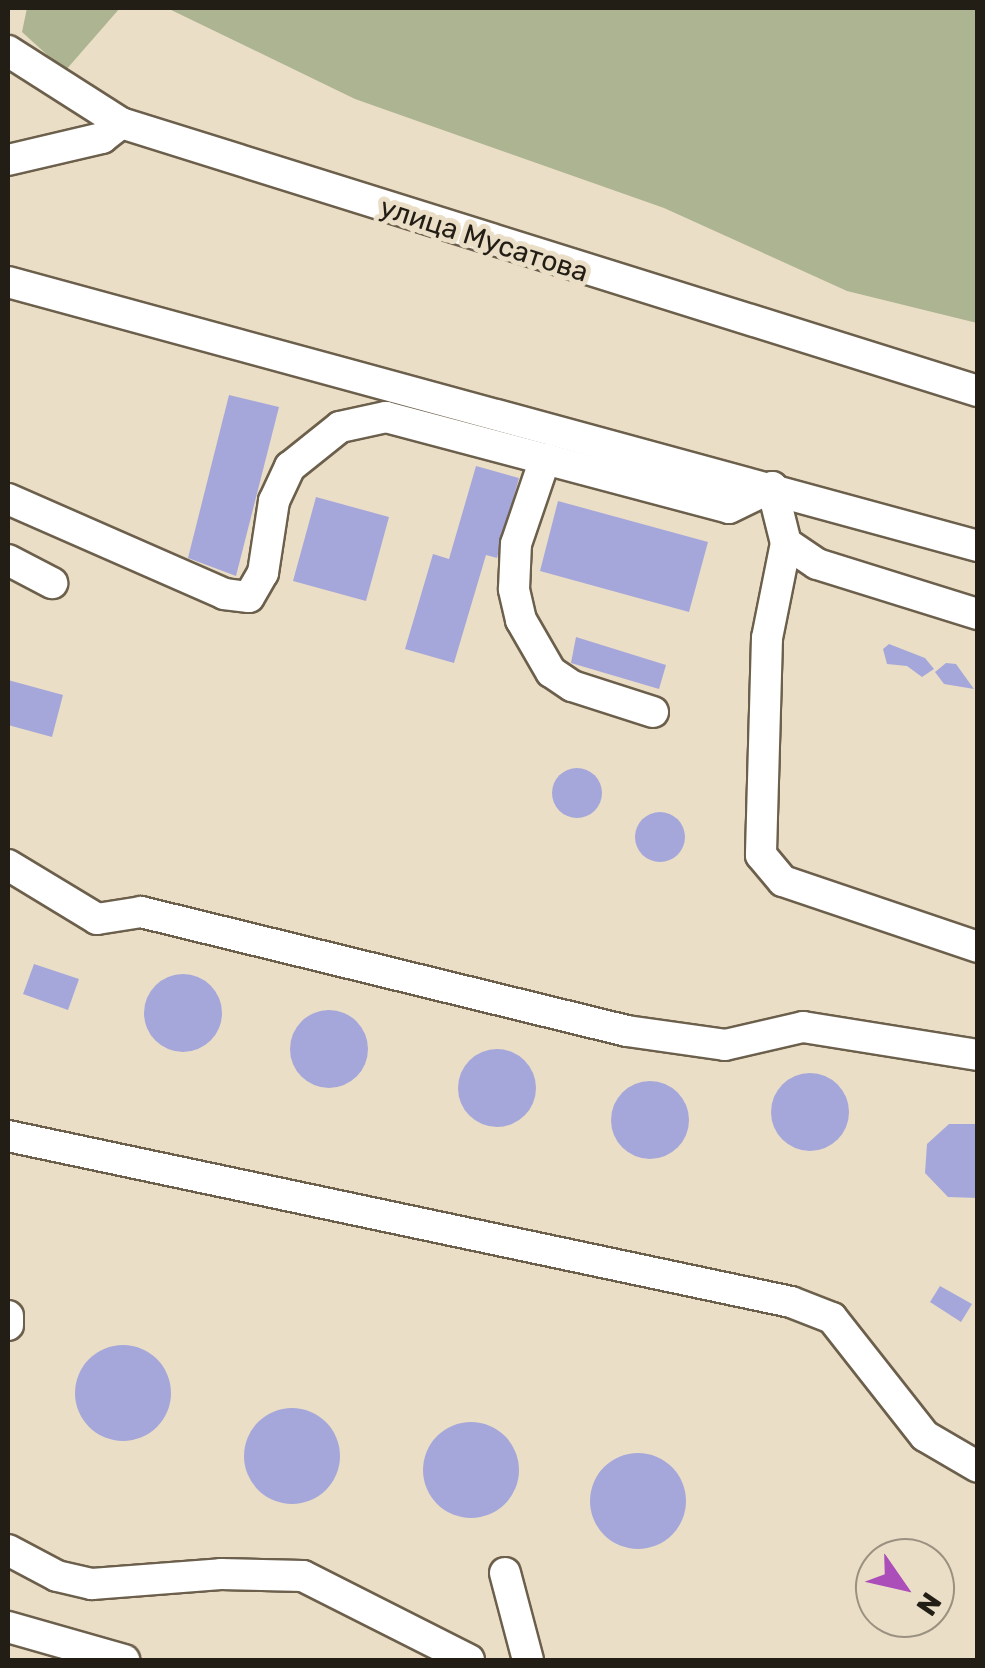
<!DOCTYPE html>
<html>
<head>
<meta charset="utf-8">
<style>
	body { margin:0 }
	#map { position:relative; width:985px; height:1668px; overflow:hidden; background:#ebdec7; font-family:Rubik,sans-serif }
	div>[style] { position:absolute }
	.green>* { inset:0; background:#adb492 }
	.building>* { inset:0; background:#a5a7da }
	.round { border-radius:50% }
	.roads { filter:drop-shadow(2px 0 #6c604c) drop-shadow(-2px 0 #6c604c) drop-shadow(0 2px #6c604c) drop-shadow(0 -2px #6c604c) }
	.minor>* { height:30px; margin:-15px; padding:0 15px; transform-origin:15px; border-radius:15px; background:#fff }
	span { translate:-50% -50%; white-space:nowrap; text-align:center; line-height:1.15; -webkit-text-stroke:10px #ebdec7; paint-order:stroke }
	.street-label { font-size:28px; color:#221d15 }
	.frame { position:absolute; inset:0; border:10px solid #221d15; pointer-events:none }
	.north { position:absolute; left:855px; top:1538px; width:100px; height:100px; box-sizing:border-box; background:#ebdec7; border:2px solid #9b9180; border-radius:50%; rotate:124deg; font-size:28px; font-weight:700; line-height:40px; text-align:center; color:#221d15 }
	.north::after { content:''; display:block; margin:auto; width:35px; height:45px; background:#ab4eb9; clip-path:polygon(50% 0,100% 100%,50% 72%,0 100%) }
</style>
</head>
<body>
<div id="map">
	<div class="green">
		<div style="clip-path:polygon(27px 8px,120px 8px,65px 71px,22px 32px)"></div>
		<div style="clip-path:polygon(167px 8px,977px 8px,977px 323px,847px 291px,664px 208px,355px 99px)"></div>
	</div>
	<div class="building">
		<div style="clip-path:polygon(229px 395px,279px 407px,236px 576px,188px 558px)"></div>
		<div style="clip-path:polygon(476px 466px,519px 478px,497px 558px,486px 555px,454px 663px,405px 649px,433px 554px,449px 559px)"></div>
		<div style="clip-path:polygon(316px 497px,389px 517px,366px 601px,293px 581px)"></div>
		<div style="clip-path:polygon(558px 501px,708px 542px,689px 612px,540px 571px)"></div>
		<div style="clip-path:polygon(576px 637px,666px 665px,659px 689px,571px 663px)"></div>
		<div style="clip-path:polygon(889px 644px,925px 658px,934px 669px,922px 677px,907px 666px,887px 664px,883px 649px)"></div>
		<div style="clip-path:polygon(946px 663px,956px 664px,974px 689px,944px 684px,935px 672px)"></div>
		<div style="clip-path:polygon(8px 680px,63px 695px,52px 737px,8px 725px)"></div>
		<div class="round" style="left:552px;top:768px;width:50px;height:50px"></div>
		<div class="round" style="left:635px;top:812px;width:50px;height:50px"></div>
		<div style="clip-path:polygon(34px 964px,79px 979px,68px 1010px,23px 994px)"></div>
		<div class="round" style="left:144px;top:974px;width:78px;height:78px"></div>
		<div class="round" style="left:290px;top:1010px;width:78px;height:78px"></div>
		<div class="round" style="left:458px;top:1049px;width:78px;height:78px"></div>
		<div class="round" style="left:771px;top:1073px;width:78px;height:78px"></div>
		<div class="round" style="left:611px;top:1081px;width:78px;height:78px"></div>
		<div style="clip-path:polygon(949px 1124px,978px 1124px,978px 1198px,948px 1197px,925px 1173px,927px 1144px)"></div>
		<div style="clip-path:polygon(940px 1286px,972px 1304px,961px 1322px,930px 1302px)"></div>
		<div class="round" style="left:75px;top:1345px;width:96px;height:96px"></div>
		<div class="round" style="left:244px;top:1408px;width:96px;height:96px"></div>
		<div class="round" style="left:423px;top:1422px;width:96px;height:96px"></div>
		<div class="round" style="left:590px;top:1453px;width:96px;height:96px"></div>
	</div>
	<div class="roads">
		<div class="minor">
			<div style="left:8px;top:51px;width:134px;rotate:32.5deg"></div>
			<div style="left:121px;top:123px;width:898px;rotate:17.37deg"></div>
			<div style="left:8px;top:160px;width:97px;rotate:-13.2deg"></div>
			<div style="left:102px;top:138px;width:24px;rotate:-38deg"></div>
			<div style="left:8px;top:282px;width:1005px;rotate:15.23deg"></div>
			<div style="left:8px;top:499px;width:236px;rotate:23.7deg"></div>
			<div style="left:224px;top:594px;width:25px;rotate:7deg"></div>
			<div style="left:249px;top:597px;width:28px;rotate:-60deg"></div>
			<div style="left:263px;top:573px;width:73px;rotate:-81.3deg"></div>
			<div style="left:274px;top:501px;width:38px;rotate:-65deg"></div>
			<div style="left:290px;top:467px;width:64px;rotate:-38.7deg"></div>
			<div style="left:340px;top:427px;width:47px;rotate:-12.3deg"></div>
			<div style="left:386px;top:417px;width:164px;rotate:14.8deg"></div>
			<div style="left:786px;top:543px;width:97px;rotate:101.3deg"></div>
			<div style="left:767px;top:638px;width:217px;rotate:91.6deg"></div>
			<div style="left:761px;top:855px;width:34px;rotate:50deg"></div>
			<div style="left:783px;top:881px;width:206px;rotate:18.7deg"></div>
			<div style="left:8px;top:560px;width:50px;rotate:27.6deg"></div>
			<div style="left:653px;top:712px;width:85px;rotate:-162.2deg"></div>
			<div style="left:572px;top:686px;width:25px;rotate:-146deg"></div>
			<div style="left:551px;top:672px;width:60px;rotate:-120deg"></div>
			<div style="left:521px;top:620px;width:32px;rotate:-103deg"></div>
			<div style="left:514px;top:589px;width:45px;rotate:-87.5deg"></div>
			<div style="left:516px;top:544px;width:90px;rotate:-71.2deg"></div>
			<div style="left:545px;top:459px;width:190px;rotate:14.9deg"></div>
			<div style="left:729px;top:508px;width:48px;rotate:-26deg"></div>
			<div style="left:772px;top:487px;width:58px;rotate:76deg"></div>
			<div style="left:786px;top:543px;width:37px;rotate:34deg"></div>
			<div style="left:817px;top:564px;width:169px;rotate:17.3deg"></div>
			<div style="left:8px;top:865px;width:104px;rotate:31.2deg"></div>
			<div style="left:97px;top:919px;width:45px;rotate:-9deg"></div>
			<div style="left:141px;top:912px;width:500px;rotate:13.76deg"></div>
			<div style="left:627px;top:1031px;width:99px;rotate:8.1deg"></div>
			<div style="left:725px;top:1045px;width:80px;rotate:-13deg"></div>
			<div style="left:803px;top:1027px;width:177px;rotate:9.1deg"></div>
			<div style="left:8px;top:1136px;width:800px;rotate:11.97deg"></div>
			<div style="left:791px;top:1302px;width:44px;rotate:21.3deg"></div>
			<div style="left:832px;top:1318px;width:150px;rotate:51.8deg"></div>
			<div style="left:925px;top:1436px;width:61px;rotate:30.3deg"></div>
			<div style="left:8px;top:1316px;width:9px;rotate:90deg"></div>
			<div style="left:8px;top:1550px;width:55px;rotate:28deg"></div>
			<div style="left:57px;top:1576px;width:36px;rotate:13deg"></div>
			<div style="left:92px;top:1584px;width:129px;rotate:-4.4deg"></div>
			<div style="left:221px;top:1574px;width:82px;rotate:1.4deg"></div>
			<div style="left:303px;top:1576px;width:186px;rotate:26.8deg"></div>
			<div style="left:505px;top:1573px;width:90px;rotate:75.2deg"></div>
			<div style="left:8px;top:1627px;width:121px;rotate:15.9deg"></div>
		</div>
	</div>
	<div class="street-label">
		<span style="left:484px;top:240px;rotate:18deg">улица Мусатова</span>
	</div>
	<div class="frame"></div>
	<div class="north">N</div>
</div>
</body>
</html>
